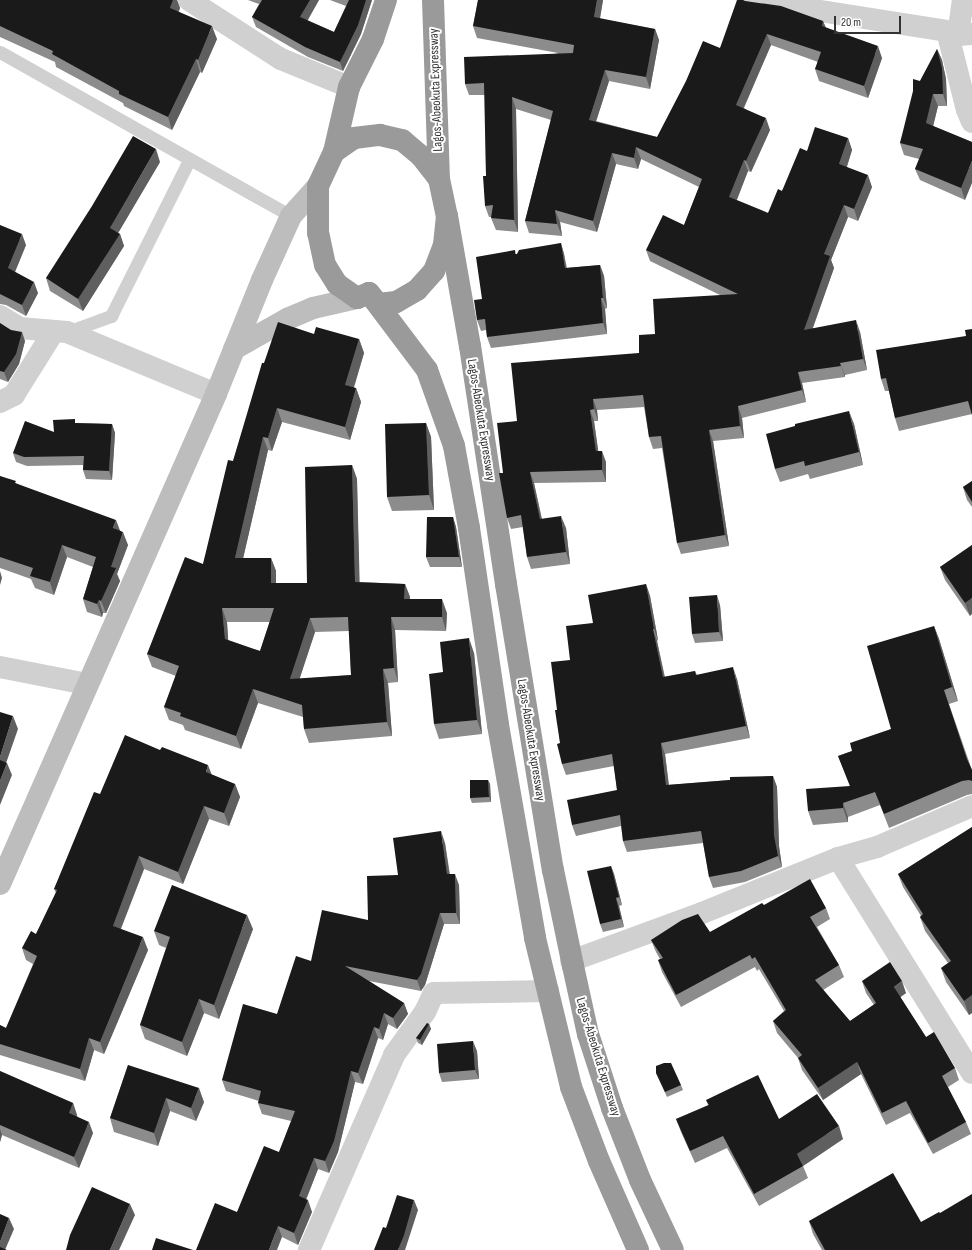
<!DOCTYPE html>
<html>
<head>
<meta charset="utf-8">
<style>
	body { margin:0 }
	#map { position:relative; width:972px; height:1250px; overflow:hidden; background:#fff; font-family:"Sofia Sans Condensed",sans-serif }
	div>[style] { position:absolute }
	.lane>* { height:13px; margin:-6.5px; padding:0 6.5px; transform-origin:6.5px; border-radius:6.5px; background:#d0d0d0 }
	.street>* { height:22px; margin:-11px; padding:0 11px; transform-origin:11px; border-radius:11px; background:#d0d0d0 }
	.secondary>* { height:22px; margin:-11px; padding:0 11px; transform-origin:11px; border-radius:11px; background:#bdbdbd }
	.highway>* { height:22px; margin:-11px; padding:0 11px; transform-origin:11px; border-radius:11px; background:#9a9a9a }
	.wall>* { inset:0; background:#8c8c8c }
	.shaded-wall>* { inset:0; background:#5f5f5f }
	.building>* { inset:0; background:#1a1a1a }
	span { translate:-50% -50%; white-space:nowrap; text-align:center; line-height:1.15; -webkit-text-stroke:4px #fff; paint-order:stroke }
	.street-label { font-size:13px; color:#333 }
	.scale { position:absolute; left:834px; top:16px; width:67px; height:18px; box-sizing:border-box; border:2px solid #333; border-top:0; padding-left:5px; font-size:12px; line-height:14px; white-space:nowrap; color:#333; -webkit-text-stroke:3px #fff; paint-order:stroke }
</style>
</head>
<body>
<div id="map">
	<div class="lane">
		<div style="left:0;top:52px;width:334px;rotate:29.4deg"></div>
		<div style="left:67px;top:332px;width:47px;rotate:-20deg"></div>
		<div style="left:111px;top:316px;width:174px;rotate:-63.4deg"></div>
	</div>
	<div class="street">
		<div style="left:189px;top:0;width:109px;rotate:32.7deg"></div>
		<div style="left:281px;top:59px;width:74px;rotate:22.4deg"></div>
		<div style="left:751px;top:0;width:198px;rotate:9deg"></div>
		<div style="left:947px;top:31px;width:12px;rotate:20deg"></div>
		<div style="left:958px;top:35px;width:14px;rotate:-4deg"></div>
		<div style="left:947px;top:31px;width:81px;rotate:75.8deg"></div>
		<div style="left:967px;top:110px;width:13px;rotate:67deg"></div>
		<div style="left:958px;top:35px;width:35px;rotate:-82deg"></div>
		<div style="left:0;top:316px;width:23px;rotate:31deg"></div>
		<div style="left:20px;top:328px;width:47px;rotate:4.9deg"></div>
		<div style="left:67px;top:332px;width:161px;rotate:22.6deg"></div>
		<div style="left:0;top:402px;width:16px;rotate:-27deg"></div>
		<div style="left:14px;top:395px;width:75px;rotate:-58deg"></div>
		<div style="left:0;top:667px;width:89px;rotate:11.1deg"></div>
		<div style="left:838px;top:858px;width:253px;rotate:58.1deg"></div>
		<div style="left:571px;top:961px;width:140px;rotate:-20.1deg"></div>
		<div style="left:702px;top:913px;width:147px;rotate:-22deg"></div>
		<div style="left:838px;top:858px;width:41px;rotate:-15.8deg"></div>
		<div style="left:877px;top:847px;width:103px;rotate:-23.3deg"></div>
		<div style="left:309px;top:1250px;width:213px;rotate:-66.4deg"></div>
		<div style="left:394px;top:1055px;width:53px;rotate:-54.2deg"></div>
		<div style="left:425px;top:1012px;width:21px;rotate:-65deg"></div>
		<div style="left:434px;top:993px;width:114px;rotate:-1deg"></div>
	</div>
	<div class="secondary">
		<div style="left:234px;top:349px;width:61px;rotate:-29.5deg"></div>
		<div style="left:287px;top:319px;width:28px;rotate:-23deg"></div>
		<div style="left:313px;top:308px;width:45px;rotate:-12.8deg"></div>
		<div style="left:0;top:884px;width:535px;rotate:-66.21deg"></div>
		<div style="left:216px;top:394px;width:123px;rotate:-68deg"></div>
		<div style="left:262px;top:280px;width:70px;rotate:-65.6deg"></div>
		<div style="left:291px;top:216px;width:40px;rotate:-48deg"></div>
	</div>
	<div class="highway">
		<div style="left:433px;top:0;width:179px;rotate:88.1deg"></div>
		<div style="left:380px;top:135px;width:23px;rotate:13deg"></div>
		<div style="left:402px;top:140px;width:25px;rotate:40deg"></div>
		<div style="left:421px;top:156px;width:29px;rotate:52deg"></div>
		<div style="left:439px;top:179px;width:38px;rotate:78deg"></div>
		<div style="left:447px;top:216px;width:29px;rotate:96deg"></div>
		<div style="left:444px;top:245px;width:28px;rotate:111deg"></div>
		<div style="left:434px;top:271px;width:25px;rotate:132deg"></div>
		<div style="left:417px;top:290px;width:24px;rotate:150deg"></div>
		<div style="left:396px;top:302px;width:18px;rotate:174deg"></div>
		<div style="left:378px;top:304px;width:14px;rotate:-129deg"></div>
		<div style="left:369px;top:293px;width:13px;rotate:157deg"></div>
		<div style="left:357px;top:298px;width:24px;rotate:-145deg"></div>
		<div style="left:337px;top:284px;width:22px;rotate:-122deg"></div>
		<div style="left:325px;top:265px;width:33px;rotate:-102deg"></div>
		<div style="left:318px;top:233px;width:47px;rotate:-90deg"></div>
		<div style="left:318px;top:186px;width:38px;rotate:-65deg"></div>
		<div style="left:334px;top:152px;width:24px;rotate:-35deg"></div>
		<div style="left:354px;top:138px;width:26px;rotate:-7deg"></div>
		<div style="left:334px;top:152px;width:67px;rotate:-77deg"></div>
		<div style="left:349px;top:87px;width:54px;rotate:-63.4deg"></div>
		<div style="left:373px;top:39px;width:41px;rotate:-71.6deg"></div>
		<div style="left:447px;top:216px;width:132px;rotate:80deg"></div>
		<div style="left:470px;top:346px;width:241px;rotate:81.4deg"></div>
		<div style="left:506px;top:584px;width:290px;rotate:80.7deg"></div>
		<div style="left:553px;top:870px;width:98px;rotate:78.2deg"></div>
		<div style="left:573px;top:966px;width:70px;rotate:77.6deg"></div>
		<div style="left:588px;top:1034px;width:78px;rotate:72deg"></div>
		<div style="left:612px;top:1108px;width:77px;rotate:68.7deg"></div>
		<div style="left:640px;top:1180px;width:77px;rotate:64.8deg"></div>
		<div style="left:369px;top:293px;width:96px;rotate:53deg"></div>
		<div style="left:427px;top:370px;width:81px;rotate:70.4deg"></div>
		<div style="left:454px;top:446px;width:83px;rotate:79.6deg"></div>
		<div style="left:469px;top:528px;width:199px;rotate:81.6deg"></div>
		<div style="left:498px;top:725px;width:216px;rotate:80.1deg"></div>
		<div style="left:535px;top:938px;width:153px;rotate:76.4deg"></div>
		<div style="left:571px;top:1087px;width:79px;rotate:69.3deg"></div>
		<div style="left:599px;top:1161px;width:97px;rotate:66.3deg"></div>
	</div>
	<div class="wall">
		<div style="clip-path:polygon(0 0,177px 0,180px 8px,179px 12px,217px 39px,202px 73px,200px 72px,172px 130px,124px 106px,123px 103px,56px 67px,55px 62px,0 37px)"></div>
		<div style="clip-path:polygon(248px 0,319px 0,307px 20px,334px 32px,346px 6px,330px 0,372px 0,361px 34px,343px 71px,308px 57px,256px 27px,252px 17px,259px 4px)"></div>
		<div style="clip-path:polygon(478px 0,603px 0,600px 19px,655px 29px,659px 40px,650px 89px,609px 81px,596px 121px,657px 137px,720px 48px,745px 1px,823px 21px,826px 28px,882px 58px,868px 98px,819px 81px,815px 69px,818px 62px,771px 45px,744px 108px,770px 130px,751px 172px,748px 171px,737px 200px,768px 213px,807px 151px,848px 138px,852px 150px,847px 167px,872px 187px,858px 221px,848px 217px,831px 260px,834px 268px,813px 328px,860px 332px,867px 370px,845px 375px,845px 377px,802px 383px,806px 402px,742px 418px,744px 438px,713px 441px,729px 546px,681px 554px,677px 543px,662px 448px,653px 449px,649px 437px,644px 407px,597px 410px,598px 421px,594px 421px,598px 451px,606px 462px,606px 482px,534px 483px,542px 519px,566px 528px,570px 564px,531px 569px,527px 557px,523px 527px,511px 529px,507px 518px,503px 473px,517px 421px,639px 353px,655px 334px,720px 295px,650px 261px,646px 250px,684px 225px,699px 187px,641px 159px,638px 169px,616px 164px,597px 232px,560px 222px,562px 236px,529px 233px,525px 221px,551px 120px,516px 109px,518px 232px,496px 230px,491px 218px,492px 217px,489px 217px,485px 206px,486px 176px,485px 95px,469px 95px,465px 84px,558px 53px,477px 38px,473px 26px)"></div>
		<div style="clip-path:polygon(937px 49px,942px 60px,946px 79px,947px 106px,938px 106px,933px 126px,972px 142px,965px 200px,920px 180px,915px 169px,919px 159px,904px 155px,900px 143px,920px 81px)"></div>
		<div style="clip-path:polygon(160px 162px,118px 233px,120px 234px,124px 246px,83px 311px,50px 291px,46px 278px)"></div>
		<div style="clip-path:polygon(0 225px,26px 245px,15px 272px,38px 293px,26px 316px,6px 305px,0 304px)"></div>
		<div style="clip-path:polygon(561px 243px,564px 254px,567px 268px,600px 265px,604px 276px,607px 308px,605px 309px,607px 334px,491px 348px,487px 337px,486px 330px,481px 331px,477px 320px,482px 299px,515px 250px,516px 254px,517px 254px)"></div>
		<div style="clip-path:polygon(0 323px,25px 341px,19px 364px,8px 382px,0 379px)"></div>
		<div style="clip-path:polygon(972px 329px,972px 414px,899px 431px,895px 418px,889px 391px,885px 391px,881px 379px,966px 336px)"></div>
		<div style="clip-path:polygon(evenodd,314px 334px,359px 339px,364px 353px,354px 388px,356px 388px,361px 402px,350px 440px,282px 422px,272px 451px,268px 450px,243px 558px,271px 558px,276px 571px,276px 583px,307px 583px,352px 465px,357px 479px,359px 582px,405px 584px,410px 597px,410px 599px,447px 613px,446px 631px,395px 630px,398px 682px,388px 683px,392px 736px,309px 743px,304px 729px,303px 717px,258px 703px,241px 749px,185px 730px,183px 725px,169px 720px,164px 707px,176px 676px,152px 667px,147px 654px,203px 564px,233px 461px,264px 363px,314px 334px,227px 622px,270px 622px,260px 651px,228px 640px,227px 622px,314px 334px,349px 631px,351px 675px,299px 679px,315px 632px,349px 631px)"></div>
		<div style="clip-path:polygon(77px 423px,112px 424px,115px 433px,112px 480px,86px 479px,83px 470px,83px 465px,27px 466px,16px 462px,13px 453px,54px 432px)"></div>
		<div style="clip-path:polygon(426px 423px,431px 437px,434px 510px,392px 511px,387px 497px)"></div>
		<div style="clip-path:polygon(854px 424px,863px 465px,810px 479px,808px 474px,780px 482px,775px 469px)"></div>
		<div style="clip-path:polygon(0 476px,120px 531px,128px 545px,117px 574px,120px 581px,106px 613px,103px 613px,102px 617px,87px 612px,83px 599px,93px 567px,67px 557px,54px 595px,35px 588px,31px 579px,0 568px)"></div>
		<div style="clip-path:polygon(972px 481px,972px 507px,967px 500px,963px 487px)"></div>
		<div style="clip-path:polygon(453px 517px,456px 527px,462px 567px,430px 567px,426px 557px)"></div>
		<div style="clip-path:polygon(972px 545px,970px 616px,945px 580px,940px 567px)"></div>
		<div style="clip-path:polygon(646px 584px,650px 596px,658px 640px,657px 641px,665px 677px,695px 671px,697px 675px,737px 679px,750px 738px,665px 754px,669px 785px,730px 780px,773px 776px,777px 787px,779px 846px,782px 867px,745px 882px,713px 888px,709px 877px,703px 843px,627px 852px,623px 841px,621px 826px,576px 836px,572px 825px,617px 790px,614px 766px,566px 775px,562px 764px,557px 710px,570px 660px)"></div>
		<div style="clip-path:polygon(720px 605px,723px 641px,695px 643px,692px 634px)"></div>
		<div style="clip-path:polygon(934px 626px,939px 639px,958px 701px,949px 704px,972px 770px,972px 794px,967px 795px,889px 828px,880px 805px,848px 817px,848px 822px,813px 825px,808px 811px,850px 786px,838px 756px,852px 751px,891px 729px)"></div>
		<div style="clip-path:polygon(474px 653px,482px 734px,439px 739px,434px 724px)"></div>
		<div style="clip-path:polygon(212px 775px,235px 784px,240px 797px,229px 826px,209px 819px,183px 884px,144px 869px,121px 929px,148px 950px,104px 1054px,94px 1050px,85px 1081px,0 1055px,0 1025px,6px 1028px,33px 964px,26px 960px,22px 948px,36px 934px,56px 893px,54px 889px,100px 794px)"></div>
		<div style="clip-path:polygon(488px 780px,490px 784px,491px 802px,472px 803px,470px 798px)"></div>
		<div style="clip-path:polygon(972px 827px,972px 1013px,969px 1015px,946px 982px,941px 968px,948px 963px,925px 931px,920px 917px,921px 916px,903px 887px,898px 874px)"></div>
		<div style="clip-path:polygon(445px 843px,450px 874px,459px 885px,460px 924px,444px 924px,425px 985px,421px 991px,369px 981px,404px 1003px,408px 1014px,397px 1029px,388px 1024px,383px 1040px,378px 1038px,363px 1084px,355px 1082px,338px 1152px,329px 1173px,318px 1169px,306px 1200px,312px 1212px,298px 1245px,282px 1237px,237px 1212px,279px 1152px,291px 1121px,262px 1114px,258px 1103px,259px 1101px,226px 1091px,222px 1080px,277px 1014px,311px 961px,368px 920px,398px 875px)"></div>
		<div style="clip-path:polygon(611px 866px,614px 874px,622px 905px,619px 906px,624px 927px,603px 932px,600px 924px)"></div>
		<div style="clip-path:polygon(764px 905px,826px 908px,830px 919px,817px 927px,839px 965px,844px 977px,823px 990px,850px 1021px,874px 1005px,866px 993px,862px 981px,906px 993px,900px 997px,926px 1037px,955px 1068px,959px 1080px,948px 1087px,966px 1122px,971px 1134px,933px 1154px,910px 1113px,886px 1125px,861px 1074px,823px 1100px,802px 1070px,798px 1058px,777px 1033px,773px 1021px,784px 1011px,759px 969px,757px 971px,755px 967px,681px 1007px,662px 972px,658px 960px,660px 959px,656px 952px,651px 940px,710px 932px)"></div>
		<div style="clip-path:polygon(253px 929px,219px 1019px,204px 1013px,187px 1056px,145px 1039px,140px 1025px,166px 948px,159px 945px,154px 931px)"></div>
		<div style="clip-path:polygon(429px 1024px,431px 1029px,422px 1045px,418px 1043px,416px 1038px)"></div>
		<div style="clip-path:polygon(477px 1051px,479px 1079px,442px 1082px,439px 1073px)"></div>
		<div style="clip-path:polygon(128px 1065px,204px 1102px,196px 1121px,170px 1111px,158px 1146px,114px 1132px,110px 1118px)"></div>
		<div style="clip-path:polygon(0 1071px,73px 1103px,77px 1115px,77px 1116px,93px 1133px,79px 1168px,2px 1135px,0 1142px)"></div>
		<div style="clip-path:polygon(656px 1073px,681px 1085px,683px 1090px,667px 1097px)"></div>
		<div style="clip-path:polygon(706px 1100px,843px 1139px,803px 1166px,808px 1178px,759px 1206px,727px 1148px,695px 1163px,681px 1132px,676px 1119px,708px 1105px)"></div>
		<div style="clip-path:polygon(940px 1213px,972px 1250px,822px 1250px,813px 1234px,809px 1221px,921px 1222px)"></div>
	</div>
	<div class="shaded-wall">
		<div style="clip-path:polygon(173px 0,177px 0,180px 8px,174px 20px,170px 8px)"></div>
		<div style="clip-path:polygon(310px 0,319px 0,304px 27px,300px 17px)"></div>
		<div style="clip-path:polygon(366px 0,372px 0,361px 34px,343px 71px,340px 62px)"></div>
		<div style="clip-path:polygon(597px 0,603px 0,598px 29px,594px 17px)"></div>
		<div style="clip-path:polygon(823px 21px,828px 33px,822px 26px)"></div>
		<div style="clip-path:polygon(212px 26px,217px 39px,202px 73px,198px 60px)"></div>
		<div style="clip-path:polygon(655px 29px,659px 40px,650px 89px,646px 77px)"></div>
		<div style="clip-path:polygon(767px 34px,771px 45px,740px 116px,736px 105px)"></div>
		<div style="clip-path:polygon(878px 46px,882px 58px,868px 98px,864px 86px)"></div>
		<div style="clip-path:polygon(937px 49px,942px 60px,946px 79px,947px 106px,943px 94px)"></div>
		<div style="clip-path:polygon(196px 59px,200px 72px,172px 130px,168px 117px)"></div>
		<div style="clip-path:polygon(605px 70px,609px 81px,593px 131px,589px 120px)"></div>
		<div style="clip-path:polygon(933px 94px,938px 106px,931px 135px,926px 123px)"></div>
		<div style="clip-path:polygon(512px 97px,516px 109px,518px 232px,514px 220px)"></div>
		<div style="clip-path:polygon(766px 118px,770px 130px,751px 172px,746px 161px)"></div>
		<div style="clip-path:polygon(848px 138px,852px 150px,844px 175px,839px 164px)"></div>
		<div style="clip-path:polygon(636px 147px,641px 159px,638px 169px,634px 158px)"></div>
		<div style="clip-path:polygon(156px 149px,160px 162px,114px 240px,110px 228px)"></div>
		<div style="clip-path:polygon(612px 153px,616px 164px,597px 232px,593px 221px)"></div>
		<div style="clip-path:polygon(744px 160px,748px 171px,733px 209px,729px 197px)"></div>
		<div style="clip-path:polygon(972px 161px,972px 183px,965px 200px,961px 188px)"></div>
		<div style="clip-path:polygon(868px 175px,872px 187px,858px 221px,854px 209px)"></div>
		<div style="clip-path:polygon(844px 205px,848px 217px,831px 260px,834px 268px,808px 341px,804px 330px,824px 254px)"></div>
		<div style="clip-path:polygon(555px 210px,560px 222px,562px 236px,557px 224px)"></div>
		<div style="clip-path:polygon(22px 234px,26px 245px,12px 279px,8px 268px)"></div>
		<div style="clip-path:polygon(120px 234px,124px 246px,83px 311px,78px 299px)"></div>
		<div style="clip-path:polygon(561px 243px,564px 254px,568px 279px,565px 268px)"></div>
		<div style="clip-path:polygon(600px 265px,604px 276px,607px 308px,603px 298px)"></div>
		<div style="clip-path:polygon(34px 282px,38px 293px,26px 316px,22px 305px)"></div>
		<div style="clip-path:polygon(601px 298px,605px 309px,607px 334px,603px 323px)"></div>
		<div style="clip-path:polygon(856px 320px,860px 332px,867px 370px,863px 359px)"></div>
		<div style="clip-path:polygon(22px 332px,25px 341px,19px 364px,8px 382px,4px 372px)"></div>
		<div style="clip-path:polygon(359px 339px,364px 353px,350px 399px,345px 385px)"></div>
		<div style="clip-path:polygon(840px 363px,845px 375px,845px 377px,841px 366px)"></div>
		<div style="clip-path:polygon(798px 372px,802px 383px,806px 402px,802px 390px)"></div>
		<div style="clip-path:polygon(356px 388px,361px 402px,350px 440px,345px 427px)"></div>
		<div style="clip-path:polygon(593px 399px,597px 410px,598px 421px,594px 409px)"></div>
		<div style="clip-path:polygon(738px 406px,742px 418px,744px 438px,740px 426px)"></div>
		<div style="clip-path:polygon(277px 408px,282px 422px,272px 451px,268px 438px)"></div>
		<div style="clip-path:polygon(590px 410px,594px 421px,600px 463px,596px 451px)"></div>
		<div style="clip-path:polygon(849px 411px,854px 424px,863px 465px,859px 452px)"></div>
		<div style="clip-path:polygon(426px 423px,431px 437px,434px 510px,429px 495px)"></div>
		<div style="clip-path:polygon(112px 424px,115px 433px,112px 480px,109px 471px)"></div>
		<div style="clip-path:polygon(709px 430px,713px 441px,729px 546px,725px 535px)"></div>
		<div style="clip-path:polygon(263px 437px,268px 450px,240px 572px,235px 558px)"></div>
		<div style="clip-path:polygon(602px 451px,606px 462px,606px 482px,602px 470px)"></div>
		<div style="clip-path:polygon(352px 465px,357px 479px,360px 596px,355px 582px)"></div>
		<div style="clip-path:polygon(530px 472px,534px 483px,544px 530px,540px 519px)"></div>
		<div style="clip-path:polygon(561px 516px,566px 528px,570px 564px,566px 552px)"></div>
		<div style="clip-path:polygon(453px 517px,456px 527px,462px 567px,459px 557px)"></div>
		<div style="clip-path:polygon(116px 520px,121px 533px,113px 528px)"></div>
		<div style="clip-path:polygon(123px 532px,128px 545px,117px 574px,120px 581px,106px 613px,101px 601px,111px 567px)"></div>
		<div style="clip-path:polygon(62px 545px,67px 557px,54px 595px,50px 582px)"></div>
		<div style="clip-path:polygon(271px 558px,276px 571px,276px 596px,271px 583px)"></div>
		<div style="clip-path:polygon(0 571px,2px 578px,0 585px)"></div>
		<div style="clip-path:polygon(405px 584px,410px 597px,409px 613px,404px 599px)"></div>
		<div style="clip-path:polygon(646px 584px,650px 596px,658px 640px,654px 629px)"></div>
		<div style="clip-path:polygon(717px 595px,720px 605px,723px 641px,719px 632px)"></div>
		<div style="clip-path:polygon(972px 598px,972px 614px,970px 616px,965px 603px)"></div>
		<div style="clip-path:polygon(442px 599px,447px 613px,446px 631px,442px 617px)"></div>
		<div style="clip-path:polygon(99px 600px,103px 613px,102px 617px,97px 604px)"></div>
		<div style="clip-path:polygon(222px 608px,227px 622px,229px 652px,225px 639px)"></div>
		<div style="clip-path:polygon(391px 617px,395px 630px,398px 682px,394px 668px)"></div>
		<div style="clip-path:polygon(310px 618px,315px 632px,295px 693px,290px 679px)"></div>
		<div style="clip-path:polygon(934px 626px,939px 639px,958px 701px,952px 687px)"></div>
		<div style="clip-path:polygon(653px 629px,657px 641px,667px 689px,663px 677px)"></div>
		<div style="clip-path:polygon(469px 638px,474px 653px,482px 734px,477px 720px)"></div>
		<div style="clip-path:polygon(733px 667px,737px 679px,750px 738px,746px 726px)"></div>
		<div style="clip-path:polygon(383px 669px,388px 683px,392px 736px,387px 722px)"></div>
		<div style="clip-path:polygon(253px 689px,258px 703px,241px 749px,236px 736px)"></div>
		<div style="clip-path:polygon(13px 716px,18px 729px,3px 772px,0 763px,0 757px)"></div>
		<div style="clip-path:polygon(661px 743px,665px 754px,670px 796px,666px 785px)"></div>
		<div style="clip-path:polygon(7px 763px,12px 775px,0 805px,0 781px)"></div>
		<div style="clip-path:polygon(208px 765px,213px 778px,206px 772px)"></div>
		<div style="clip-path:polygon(773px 776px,777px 787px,779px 846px,782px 867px,778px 856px,774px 835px)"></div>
		<div style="clip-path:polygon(488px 780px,490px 784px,491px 802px,489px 797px)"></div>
		<div style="clip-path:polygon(235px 784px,240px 797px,229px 826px,224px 813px)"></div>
		<div style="clip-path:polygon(843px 803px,848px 817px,848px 822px,843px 808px)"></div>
		<div style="clip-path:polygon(204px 806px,209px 819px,183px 884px,178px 872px)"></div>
		<div style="clip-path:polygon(441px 831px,445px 843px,451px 886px,447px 874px)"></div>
		<div style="clip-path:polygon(139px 856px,144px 869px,117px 938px,113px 926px)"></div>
		<div style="clip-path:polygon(611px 866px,614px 874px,622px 905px,619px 897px)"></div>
		<div style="clip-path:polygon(455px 874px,459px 885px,460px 924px,456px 913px)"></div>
		<div style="clip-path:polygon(616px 898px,619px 906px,624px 927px,621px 919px)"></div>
		<div style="clip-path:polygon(440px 913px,444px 924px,425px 985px,421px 991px,417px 980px)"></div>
		<div style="clip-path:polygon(247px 915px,253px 929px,219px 1019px,214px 1005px)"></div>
		<div style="clip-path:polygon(143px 937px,148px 950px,104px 1054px,100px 1042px)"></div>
		<div style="clip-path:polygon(902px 981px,906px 993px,898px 999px,894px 987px)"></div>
		<div style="clip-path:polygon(972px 995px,972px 1013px,969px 1015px,964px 1001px)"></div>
		<div style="clip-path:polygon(199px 999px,204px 1013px,187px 1056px,182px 1042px)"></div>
		<div style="clip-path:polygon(404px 1003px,408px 1014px,397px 1029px,393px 1018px)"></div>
		<div style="clip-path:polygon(384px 1013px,388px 1024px,383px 1040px,379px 1029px)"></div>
		<div style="clip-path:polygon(429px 1024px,431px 1029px,422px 1045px,420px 1040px)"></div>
		<div style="clip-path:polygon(374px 1027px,378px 1038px,363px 1084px,358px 1073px)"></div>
		<div style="clip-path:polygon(89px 1038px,94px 1050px,85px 1081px,80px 1069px)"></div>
		<div style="clip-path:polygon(473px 1041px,477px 1051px,479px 1079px,475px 1070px)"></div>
		<div style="clip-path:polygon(857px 1062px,861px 1074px,823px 1100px,818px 1088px)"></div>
		<div style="clip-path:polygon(351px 1071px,355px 1082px,338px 1152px,329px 1173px,325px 1161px)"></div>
		<div style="clip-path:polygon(199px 1088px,204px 1102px,196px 1121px,191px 1108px)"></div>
		<div style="clip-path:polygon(166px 1098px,170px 1111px,158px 1146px,154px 1133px)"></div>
		<div style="clip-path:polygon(73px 1103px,77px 1115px,73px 1124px,69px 1113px)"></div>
		<div style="clip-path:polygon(89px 1122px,93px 1133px,79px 1168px,74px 1157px)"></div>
		<div style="clip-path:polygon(839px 1126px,843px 1139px,803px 1166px,797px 1154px)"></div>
		<div style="clip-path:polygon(0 1129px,2px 1135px,0 1142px)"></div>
		<div style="clip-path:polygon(314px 1158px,318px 1169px,303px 1207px,299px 1196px)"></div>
		<div style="clip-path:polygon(308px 1200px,312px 1212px,298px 1245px,294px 1233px)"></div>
		<div style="clip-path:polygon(414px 1200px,418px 1210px,407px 1244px,405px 1250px,398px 1250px)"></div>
		<div style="clip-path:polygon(130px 1204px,135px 1215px,119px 1250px,110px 1250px)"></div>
		<div style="clip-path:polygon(9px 1218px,14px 1229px,5px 1250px,0 1250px,0 1242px)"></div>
		<div style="clip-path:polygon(278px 1226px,282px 1237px,277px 1250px,269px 1250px)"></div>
	</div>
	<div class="building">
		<div style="clip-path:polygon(0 0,173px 0,170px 8px,212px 26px,198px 60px,196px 59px,168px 117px,119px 94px,119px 91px,52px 54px,53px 51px,0 26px)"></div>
		<div style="clip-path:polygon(262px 0,310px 0,300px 17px,334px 32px,349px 0,366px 0,358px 25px,340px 62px,305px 47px,252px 17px)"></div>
		<div style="clip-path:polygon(478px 0,597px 0,594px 17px,655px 29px,646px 77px,605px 70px,589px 120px,657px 137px,686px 81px,703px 41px,720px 48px,737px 0,743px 0,745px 1px,781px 6px,823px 21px,822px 26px,878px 46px,864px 86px,815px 69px,821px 52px,767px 34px,736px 105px,766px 118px,746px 161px,744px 160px,729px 197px,768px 213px,778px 189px,782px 191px,800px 148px,807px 151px,815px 127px,848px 138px,839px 164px,868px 175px,854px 209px,844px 205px,824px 254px,830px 256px,804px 330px,856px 320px,863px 359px,840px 363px,841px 366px,798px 372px,802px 390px,738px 406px,740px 426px,709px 430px,725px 535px,677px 543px,661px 436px,649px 437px,643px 395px,593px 399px,594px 409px,590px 410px,596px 451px,602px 451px,602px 470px,530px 472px,540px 519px,561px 516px,566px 552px,527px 557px,521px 515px,507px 518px,499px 473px,503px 473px,497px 423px,517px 421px,511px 363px,639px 353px,639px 335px,655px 334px,653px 299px,738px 294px,646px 250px,663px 215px,684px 225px,702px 179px,636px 147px,634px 158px,612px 153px,593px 221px,555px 210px,557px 224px,525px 221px,553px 111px,512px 97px,514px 220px,491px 218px,493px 205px,485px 206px,483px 176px,486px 176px,484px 83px,465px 84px,464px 57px,573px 53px,574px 45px,473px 26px)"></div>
		<div style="clip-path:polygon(937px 49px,942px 68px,943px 94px,933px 94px,926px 123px,972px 142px,972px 161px,961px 188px,915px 169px,923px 149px,900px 143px,913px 91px,913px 79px,920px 81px)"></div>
		<div style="clip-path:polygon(133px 136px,156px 149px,110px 228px,120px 234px,78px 299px,46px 278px,92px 206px)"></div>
		<div style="clip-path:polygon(0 225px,22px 234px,8px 268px,34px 282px,22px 305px,0 294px)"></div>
		<div style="clip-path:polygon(561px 243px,565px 268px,600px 265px,603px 298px,601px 298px,603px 323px,487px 337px,485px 319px,477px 320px,474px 300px,482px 299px,476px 257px,515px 250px,515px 254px,517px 254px,519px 250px)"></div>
		<div style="clip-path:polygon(evenodd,278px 322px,314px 334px,316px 327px,359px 339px,345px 385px,356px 388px,345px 427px,277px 408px,268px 438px,263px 437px,235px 558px,271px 558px,271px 583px,307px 583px,305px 467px,352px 465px,355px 582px,405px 584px,404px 599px,442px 599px,442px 617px,391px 617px,394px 668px,383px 669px,387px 722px,304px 729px,302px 705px,253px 689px,236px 736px,180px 716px,181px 713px,164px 707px,179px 666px,147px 654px,185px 557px,203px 564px,228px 460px,233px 461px,262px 363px,264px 363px,278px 322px,222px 608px,274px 608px,260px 651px,225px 639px,222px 608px,278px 322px,348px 617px,351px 675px,290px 679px,310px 618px,348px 617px)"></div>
		<div style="clip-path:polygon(0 323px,11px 330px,22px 332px,16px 354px,4px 372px,0 371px)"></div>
		<div style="clip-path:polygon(972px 329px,972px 415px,968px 401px,895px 418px,886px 378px,881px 379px,876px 350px,966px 336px,965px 330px)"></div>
		<div style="clip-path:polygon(849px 411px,859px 452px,805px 466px,804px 461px,775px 469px,766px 434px,795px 426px,795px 424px)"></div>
		<div style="clip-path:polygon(75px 419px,75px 423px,112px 424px,109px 471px,83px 470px,84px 456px,24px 457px,13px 453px,25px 421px,54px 432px,53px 420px)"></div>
		<div style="clip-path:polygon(426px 423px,429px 495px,387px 497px,385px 424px)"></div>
		<div style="clip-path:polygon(0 476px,16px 481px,15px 483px,116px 520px,113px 528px,123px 532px,111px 567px,116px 568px,101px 601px,99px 600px,97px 604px,83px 599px,96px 557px,62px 545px,50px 582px,30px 576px,33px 568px,0 557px)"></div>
		<div style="clip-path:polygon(972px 481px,972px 502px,963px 487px)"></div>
		<div style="clip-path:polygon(427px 517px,453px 517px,459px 557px,426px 557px)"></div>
		<div style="clip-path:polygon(972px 545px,972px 598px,965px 603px,940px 567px)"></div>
		<div style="clip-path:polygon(646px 584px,654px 629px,653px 629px,663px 677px,695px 671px,696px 675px,733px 667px,746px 726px,661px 743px,666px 785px,730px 780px,730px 777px,773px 776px,774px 835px,778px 856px,741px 871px,709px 877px,701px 831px,623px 841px,620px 815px,572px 825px,567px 800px,617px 790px,612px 754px,562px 764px,557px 744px,560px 743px,555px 710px,557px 710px,551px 662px,570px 660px,566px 626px,593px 623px,588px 595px)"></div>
		<div style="clip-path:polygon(717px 595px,719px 632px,692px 634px,689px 597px)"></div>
		<div style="clip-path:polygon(934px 626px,952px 687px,944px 690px,967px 759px,972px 770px,972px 781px,969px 780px,962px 781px,884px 814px,875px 792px,843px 803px,843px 808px,808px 811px,806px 789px,850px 786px,838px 756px,852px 751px,850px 743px,891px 729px,867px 646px)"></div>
		<div style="clip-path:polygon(469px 638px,477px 720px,434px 724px,429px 674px,443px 672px,440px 642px)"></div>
		<div style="clip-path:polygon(0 712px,13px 716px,0 757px)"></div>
		<div style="clip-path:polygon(125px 735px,160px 750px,162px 747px,208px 765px,206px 772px,235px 784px,224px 813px,204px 806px,178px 872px,139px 856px,113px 926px,143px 937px,100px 1042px,89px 1038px,80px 1069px,0 1044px,0 1025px,6px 1028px,37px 956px,22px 948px,31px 931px,36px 934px,57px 890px,54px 889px,94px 792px,100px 794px)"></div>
		<div style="clip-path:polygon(0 760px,7px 763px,0 781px)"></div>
		<div style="clip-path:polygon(470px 780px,488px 780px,489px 797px,470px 798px)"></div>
		<div style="clip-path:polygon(972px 827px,972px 995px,964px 1001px,941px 968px,951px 961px,920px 917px,923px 914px,898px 874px)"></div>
		<div style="clip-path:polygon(441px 831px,447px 874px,455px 874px,456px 913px,440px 913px,421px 974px,417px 980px,345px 966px,404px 1003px,393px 1018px,384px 1013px,379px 1029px,374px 1027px,358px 1073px,351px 1071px,334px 1141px,325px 1161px,314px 1158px,299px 1196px,308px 1200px,294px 1233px,278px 1226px,269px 1250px,196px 1250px,215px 1203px,237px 1212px,264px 1146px,279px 1152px,295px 1111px,258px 1103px,261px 1091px,222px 1080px,243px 1004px,277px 1014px,296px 956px,311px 961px,322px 910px,368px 920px,367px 876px,398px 875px,393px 838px)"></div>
		<div style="clip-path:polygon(611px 866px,619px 897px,616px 898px,621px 919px,600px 924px,587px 871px)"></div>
		<div style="clip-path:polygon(810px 879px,826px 908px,810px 917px,839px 965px,815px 980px,850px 1021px,876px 1003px,862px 981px,890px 962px,902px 981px,894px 987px,926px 1037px,934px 1032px,955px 1068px,942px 1076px,966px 1122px,928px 1143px,906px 1101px,882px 1113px,857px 1062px,818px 1088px,798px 1058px,802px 1055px,773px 1021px,786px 1010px,755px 957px,752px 959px,750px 955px,676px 995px,658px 960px,663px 958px,651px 940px,682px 920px,698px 914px,710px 932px,762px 903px,764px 905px)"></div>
		<div style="clip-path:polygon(172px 885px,247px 915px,214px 1005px,199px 999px,182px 1042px,140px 1025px,170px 937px,154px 931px)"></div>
		<div style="clip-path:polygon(427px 1023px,429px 1024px,420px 1040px,416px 1038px)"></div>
		<div style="clip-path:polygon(473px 1041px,475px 1070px,439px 1073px,437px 1044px)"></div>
		<div style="clip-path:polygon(664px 1063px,671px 1063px,681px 1085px,665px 1092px,656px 1073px,656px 1066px)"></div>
		<div style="clip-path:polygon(128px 1065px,199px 1088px,191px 1108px,166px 1098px,154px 1133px,110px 1118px)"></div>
		<div style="clip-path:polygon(0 1071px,73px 1103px,69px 1113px,89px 1122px,74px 1157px,0 1125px)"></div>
		<div style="clip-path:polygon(758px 1075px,779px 1119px,817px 1094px,839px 1126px,797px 1154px,803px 1166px,754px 1194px,723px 1136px,690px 1151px,676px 1119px,709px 1105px,706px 1100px)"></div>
		<div style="clip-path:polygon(893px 1173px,921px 1222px,939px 1212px,940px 1213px,972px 1194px,972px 1250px,825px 1250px,809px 1221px)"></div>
		<div style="clip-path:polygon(92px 1187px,130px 1204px,110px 1250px,66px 1250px,70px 1235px)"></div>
		<div style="clip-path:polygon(397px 1195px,414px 1200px,404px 1235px,398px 1250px,374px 1250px,383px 1227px,386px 1228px)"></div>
		<div style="clip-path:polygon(0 1214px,9px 1218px,0 1242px)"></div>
		<div style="clip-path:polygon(156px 1238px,193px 1250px,152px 1250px)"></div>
		<div style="clip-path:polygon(0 1247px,7px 1250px,0 1250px)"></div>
	</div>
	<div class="street-label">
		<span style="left:436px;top:90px;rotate:-92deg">Lagos-Abeokuta Expressway</span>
		<span style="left:481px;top:420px;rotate:81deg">Lagos-Abeokuta Expressway</span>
		<span style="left:531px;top:740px;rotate:81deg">Lagos-Abeokuta Expressway</span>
		<span style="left:598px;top:1057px;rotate:73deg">Lagos-Abeokuta Expressway</span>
	</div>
	<div class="scale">20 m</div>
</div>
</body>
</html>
